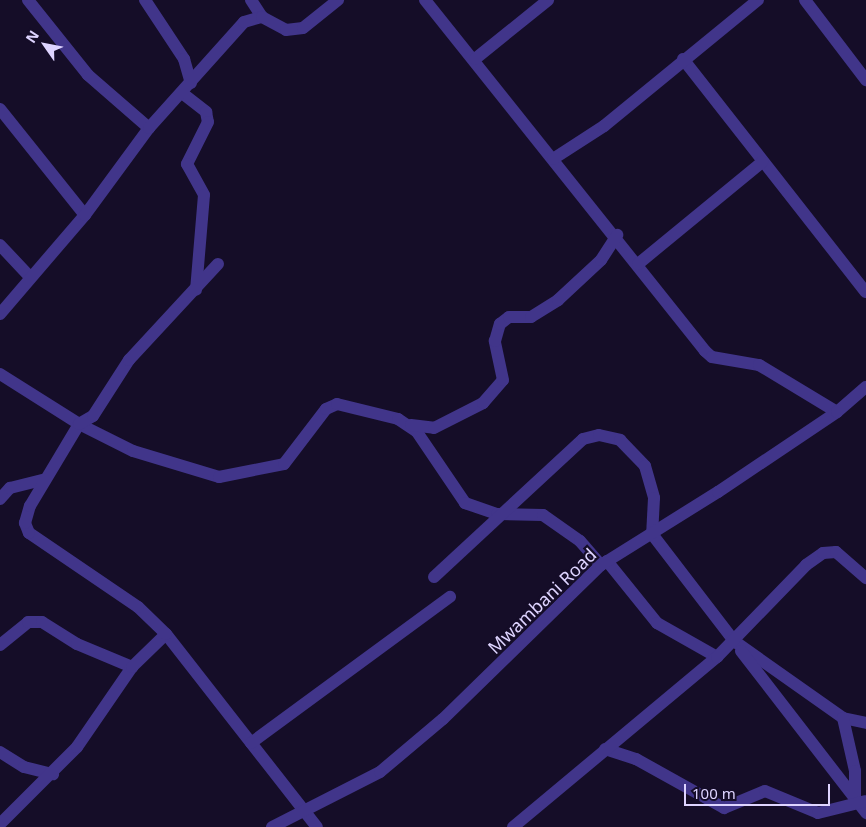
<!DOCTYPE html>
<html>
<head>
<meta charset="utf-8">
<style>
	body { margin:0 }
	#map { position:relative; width:866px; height:827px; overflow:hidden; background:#150d28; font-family:"Noto Sans",sans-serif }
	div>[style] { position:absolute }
	.minor>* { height:12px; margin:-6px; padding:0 6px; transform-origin:6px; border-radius:6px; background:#41358a }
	span { translate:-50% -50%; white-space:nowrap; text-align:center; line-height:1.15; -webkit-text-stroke:4.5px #150d28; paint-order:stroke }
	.street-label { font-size:18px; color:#ded4ff }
	.north { position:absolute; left:20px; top:20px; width:50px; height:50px; -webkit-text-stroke:4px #150d28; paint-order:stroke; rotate:303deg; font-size:14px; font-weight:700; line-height:20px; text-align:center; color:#ded4ff }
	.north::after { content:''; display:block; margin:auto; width:18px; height:22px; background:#ded4ff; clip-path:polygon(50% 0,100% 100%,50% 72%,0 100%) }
	.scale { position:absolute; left:684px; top:784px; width:146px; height:22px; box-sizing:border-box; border:2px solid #ded4ff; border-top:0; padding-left:6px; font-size:15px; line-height:18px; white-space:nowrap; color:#ded4ff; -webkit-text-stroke:4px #150d28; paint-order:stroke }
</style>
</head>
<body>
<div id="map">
	<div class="minor">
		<div style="left:28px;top:0;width:96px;rotate:51.3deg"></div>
		<div style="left:88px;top:75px;width:81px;rotate:41deg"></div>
		<div style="left:145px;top:0;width:71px;rotate:56.5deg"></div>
		<div style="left:184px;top:59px;width:25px;rotate:74deg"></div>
		<div style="left:251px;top:0;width:20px;rotate:57deg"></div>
		<div style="left:425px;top:0;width:449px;rotate:51.4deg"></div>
		<div style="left:705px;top:351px;width:9px;rotate:41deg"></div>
		<div style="left:712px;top:357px;width:48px;rotate:9.7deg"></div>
		<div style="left:759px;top:365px;width:91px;rotate:31.1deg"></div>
		<div style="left:805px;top:0;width:101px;rotate:52.7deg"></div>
		<div style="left:475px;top:59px;width:94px;rotate:-38.9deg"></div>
		<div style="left:683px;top:59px;width:296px;rotate:51.9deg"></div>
		<div style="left:182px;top:93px;width:31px;rotate:38deg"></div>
		<div style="left:206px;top:112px;width:10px;rotate:79deg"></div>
		<div style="left:208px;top:122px;width:47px;rotate:116.6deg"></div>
		<div style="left:187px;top:164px;width:35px;rotate:61deg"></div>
		<div style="left:204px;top:195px;width:95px;rotate:94.8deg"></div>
		<div style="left:0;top:109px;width:136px;rotate:51.3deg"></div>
		<div style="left:553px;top:159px;width:61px;rotate:-32.9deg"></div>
		<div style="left:604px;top:126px;width:199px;rotate:-39.3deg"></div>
		<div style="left:0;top:245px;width:44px;rotate:46.8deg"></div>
		<div style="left:638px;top:264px;width:161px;rotate:-39.4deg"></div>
		<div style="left:0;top:314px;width:130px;rotate:-49.4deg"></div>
		<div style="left:85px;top:215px;width:108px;rotate:-53.7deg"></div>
		<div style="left:149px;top:128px;width:142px;rotate:-48.1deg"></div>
		<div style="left:244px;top:22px;width:19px;rotate:-16deg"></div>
		<div style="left:262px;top:17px;width:27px;rotate:28deg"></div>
		<div style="left:286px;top:30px;width:17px;rotate:-7deg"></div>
		<div style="left:303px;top:28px;width:45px;rotate:-38.7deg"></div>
		<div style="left:0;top:374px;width:93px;rotate:32.3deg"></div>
		<div style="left:79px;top:424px;width:60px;rotate:26.6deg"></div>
		<div style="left:133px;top:451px;width:90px;rotate:16.8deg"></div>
		<div style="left:219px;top:477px;width:66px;rotate:-11.3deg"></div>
		<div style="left:284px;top:464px;width:69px;rotate:-52.6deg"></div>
		<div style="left:326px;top:409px;width:12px;rotate:-24deg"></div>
		<div style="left:337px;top:404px;width:63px;rotate:13.8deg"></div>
		<div style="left:398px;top:419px;width:23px;rotate:34deg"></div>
		<div style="left:417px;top:432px;width:86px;rotate:55.9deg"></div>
		<div style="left:465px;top:503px;width:34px;rotate:19deg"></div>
		<div style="left:497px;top:514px;width:46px;rotate:1.2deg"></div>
		<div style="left:543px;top:515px;width:45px;rotate:35.1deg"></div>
		<div style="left:580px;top:541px;width:32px;rotate:49deg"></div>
		<div style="left:411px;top:425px;width:23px;rotate:7deg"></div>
		<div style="left:434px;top:428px;width:55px;rotate:-27deg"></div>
		<div style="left:483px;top:403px;width:30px;rotate:-49deg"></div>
		<div style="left:503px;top:380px;width:40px;rotate:-102deg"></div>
		<div style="left:495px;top:341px;width:18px;rotate:-74deg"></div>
		<div style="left:500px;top:324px;width:11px;rotate:-38deg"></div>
		<div style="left:509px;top:317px;width:22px"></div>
		<div style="left:531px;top:317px;width:32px;rotate:-32deg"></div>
		<div style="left:558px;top:300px;width:59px;rotate:-42.9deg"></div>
		<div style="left:601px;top:260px;width:30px;rotate:-57deg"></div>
		<div style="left:0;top:499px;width:15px;rotate:-48deg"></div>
		<div style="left:10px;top:488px;width:34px;rotate:-14deg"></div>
		<div style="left:607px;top:561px;width:80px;rotate:51.1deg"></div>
		<div style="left:657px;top:623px;width:69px;rotate:29.5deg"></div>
		<div style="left:434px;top:577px;width:203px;rotate:-42.8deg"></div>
		<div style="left:583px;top:439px;width:16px;rotate:-14deg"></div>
		<div style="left:599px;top:435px;width:22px;rotate:13deg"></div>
		<div style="left:620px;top:440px;width:36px;rotate:46deg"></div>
		<div style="left:645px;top:466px;width:33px;rotate:74deg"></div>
		<div style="left:654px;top:498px;width:36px;rotate:93deg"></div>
		<div style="left:652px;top:534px;width:135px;rotate:52.5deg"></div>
		<div style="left:734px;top:641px;width:133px;rotate:35.2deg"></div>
		<div style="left:843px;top:718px;width:24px;rotate:12deg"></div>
		<div style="left:166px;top:634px;width:245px;rotate:52deg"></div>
		<div style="left:0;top:645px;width:36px;rotate:-39deg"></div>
		<div style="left:28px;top:622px;width:14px"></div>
		<div style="left:42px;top:622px;width:41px;rotate:32.2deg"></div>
		<div style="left:77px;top:644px;width:60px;rotate:22.7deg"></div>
		<div style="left:741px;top:651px;width:205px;rotate:52.3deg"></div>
		<div style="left:843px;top:718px;width:54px;rotate:77.2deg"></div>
		<div style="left:855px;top:771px;width:32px;rotate:90deg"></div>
		<div style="left:251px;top:743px;width:247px;rotate:-36.3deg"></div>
		<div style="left:605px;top:749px;width:33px;rotate:18deg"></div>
		<div style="left:636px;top:759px;width:101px;rotate:29.1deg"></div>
		<div style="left:724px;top:808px;width:44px;rotate:-22.5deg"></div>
		<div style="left:765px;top:791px;width:57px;rotate:22.5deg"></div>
		<div style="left:818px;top:813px;width:49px;rotate:-14deg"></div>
		<div style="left:0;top:752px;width:28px;rotate:32deg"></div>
		<div style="left:24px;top:767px;width:30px;rotate:14deg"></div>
		<div style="left:0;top:824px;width:109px;rotate:-45deg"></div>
		<div style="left:77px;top:747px;width:97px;rotate:-55.5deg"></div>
		<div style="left:132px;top:667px;width:47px;rotate:-44.1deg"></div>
		<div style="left:166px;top:634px;width:39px;rotate:-136deg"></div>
		<div style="left:138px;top:607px;width:132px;rotate:-145.8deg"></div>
		<div style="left:29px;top:533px;width:11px;rotate:-112deg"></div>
		<div style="left:25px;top:523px;width:18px;rotate:-74deg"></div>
		<div style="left:30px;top:506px;width:96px;rotate:-59.1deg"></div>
		<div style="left:79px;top:424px;width:16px;rotate:-30deg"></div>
		<div style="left:93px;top:416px;width:67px;rotate:-57.3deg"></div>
		<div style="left:129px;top:360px;width:131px;rotate:-47.2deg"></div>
		<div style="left:272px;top:827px;width:121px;rotate:-27deg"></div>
		<div style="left:380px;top:772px;width:82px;rotate:-40.1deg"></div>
		<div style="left:443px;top:719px;width:221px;rotate:-44.3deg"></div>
		<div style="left:601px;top:565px;width:138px;rotate:-32deg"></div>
		<div style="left:718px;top:492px;width:143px;rotate:-33.9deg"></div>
		<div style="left:837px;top:412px;width:38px;rotate:-41deg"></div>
		<div style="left:513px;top:827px;width:266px;rotate:-39.8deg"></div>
		<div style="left:717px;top:657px;width:128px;rotate:-45.9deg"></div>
		<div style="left:806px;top:565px;width:21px;rotate:-35deg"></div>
		<div style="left:823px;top:553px;width:13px;rotate:-4deg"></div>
		<div style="left:836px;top:552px;width:40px;rotate:41deg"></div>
	</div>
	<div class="street-label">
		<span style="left:542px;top:601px;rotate:-44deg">Mwambani Road</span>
	</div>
	<div class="north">N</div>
	<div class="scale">100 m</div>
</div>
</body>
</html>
